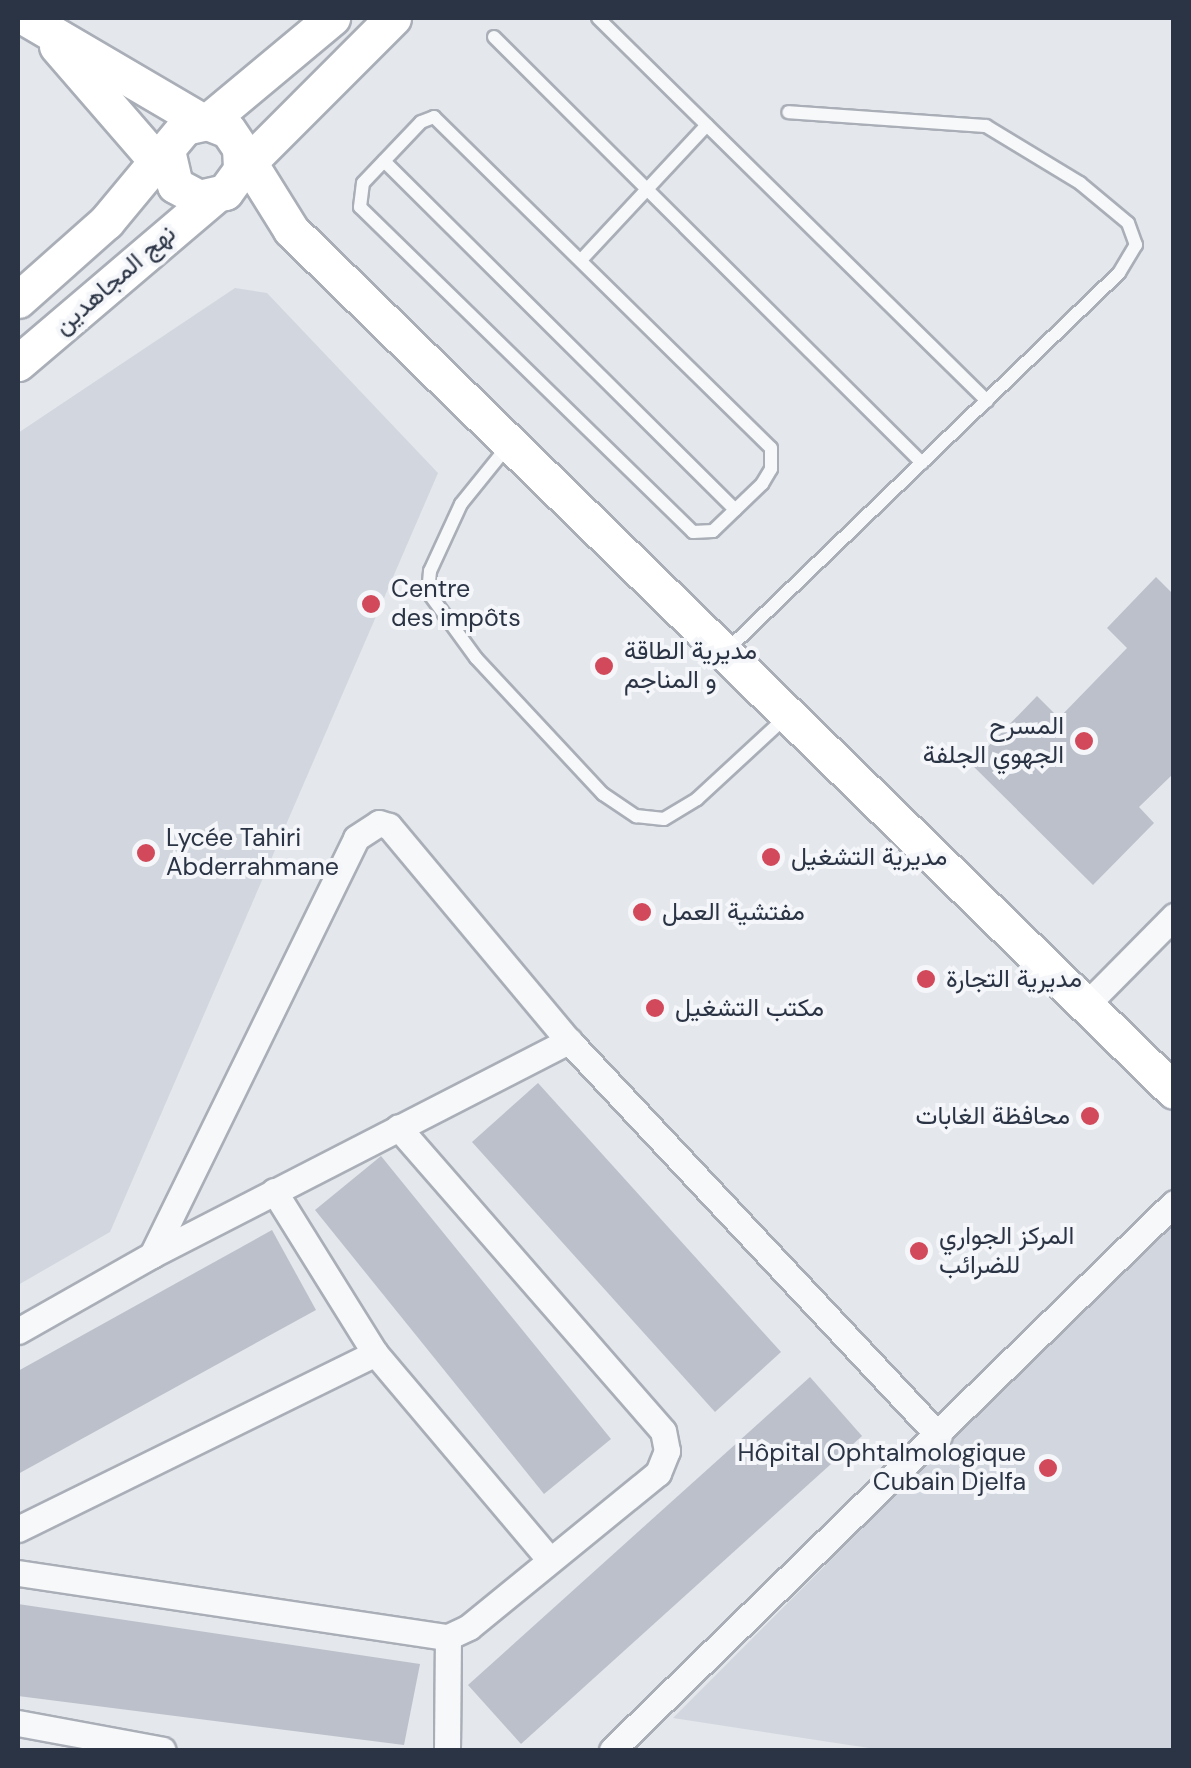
<!DOCTYPE html>
<html>
<head>
<meta charset="utf-8">
<style>
	body { margin:0 }
	#map { position:relative; width:1191px; height:1768px; overflow:hidden; background:#e4e7ec; font-family:"DM Sans",Vazirmatn,sans-serif }
	div>[style] { position:absolute }
	.built>* { inset:0; background:#d2d6de }
	.building>* { inset:0; background:#bbc0ca }
	.roads { filter:drop-shadow(2px 0 #a9aeb7) drop-shadow(-2px 0 #a9aeb7) drop-shadow(0 2px #a9aeb7) drop-shadow(0 -2px #a9aeb7) }
	.lane>* { height:12px; margin:-6px; padding:0 6px; transform-origin:6px; border-radius:6px; background:#f7f8fa }
	.street>* { height:25px; margin:-12.5px; padding:0 12.5px; transform-origin:12.5px; border-radius:12.5px; background:#f7f8fa }
	.secondary>* { height:35px; margin:-17.5px; padding:0 17.5px; transform-origin:17.5px; border-radius:17.5px; background:#fff }
	.dots>* { width:28px; height:28px; translate:-50% -50%; box-sizing:border-box; border:5px solid #f4f6f9; border-radius:50% }
	span { translate:-50% -50%; white-space:nowrap; text-align:center; line-height:1.15; -webkit-text-stroke:8px #f4f6f9; paint-order:stroke }
	.street-label { font-size:25px; color:#2b3445 }
	.poi-label { font-size:25px; color:#2b3445 }
	.left { translate:0 -50%; text-align:left }
	.right { translate:-100% -50%; text-align:right }
	.frame { position:absolute; inset:0; border:20px solid #2b3445; pointer-events:none }
</style>
</head>
<body>
<div id="map">
	<div class="built">
		<div style="clip-path:polygon(235px 288px,267px 293px,438px 473px,110px 1232px,18px 1285px,18px 433px)"></div>
		<div style="clip-path:polygon(1173px 1217px,1173px 1750px,882px 1750px,673px 1718px)"></div>
	</div>
	<div class="building">
		<div style="clip-path:polygon(1156px 577px,1174px 595px,1174px 773px,1139px 807px,1154px 823px,1093px 885px,971px 764px,1037px 696px,1059px 718px,1127px 648px,1107px 628px)"></div>
		<div style="clip-path:polygon(538px 1083px,781px 1352px,715px 1412px,472px 1142px)"></div>
		<div style="clip-path:polygon(381px 1156px,611px 1439px,544px 1494px,315px 1210px)"></div>
		<div style="clip-path:polygon(272px 1230px,316px 1310px,18px 1474px,18px 1371px)"></div>
		<div style="clip-path:polygon(810px 1377px,862px 1436px,521px 1744px,468px 1685px)"></div>
		<div style="clip-path:polygon(18px 1604px,420px 1664px,404px 1745px,18px 1696px)"></div>
	</div>
	<div class="roads">
		<div class="lane">
			<div style="left:598px;top:18px;width:546px;rotate:44.55deg"></div>
			<div style="left:494px;top:37px;width:604px;rotate:44.87deg"></div>
			<div style="left:434px;top:117px;width:472px;rotate:44.5deg"></div>
			<div style="left:771px;top:448px;width:21px;rotate:90deg"></div>
			<div style="left:771px;top:469px;width:17px;rotate:121deg"></div>
			<div style="left:762px;top:484px;width:68px;rotate:136.2deg"></div>
			<div style="left:713px;top:531px;width:20px;rotate:177deg"></div>
			<div style="left:693px;top:532px;width:465px;rotate:-135.7deg"></div>
			<div style="left:360px;top:207px;width:24px;rotate:-83deg"></div>
			<div style="left:363px;top:183px;width:84px;rotate:-46.4deg"></div>
			<div style="left:421px;top:122px;width:14px;rotate:-21deg"></div>
			<div style="left:384px;top:161px;width:495px;rotate:44.8deg"></div>
			<div style="left:582px;top:259px;width:183px;rotate:-47deg"></div>
			<div style="left:507px;top:447px;width:73px;rotate:128.9deg"></div>
			<div style="left:461px;top:504px;width:74px;rotate:114.8deg"></div>
			<div style="left:430px;top:571px;width:21px;rotate:95deg"></div>
			<div style="left:428px;top:592px;width:82px;rotate:54deg"></div>
			<div style="left:476px;top:658px;width:186px;rotate:47deg"></div>
			<div style="left:603px;top:794px;width:40px;rotate:34deg"></div>
			<div style="left:636px;top:816px;width:28px;rotate:6deg"></div>
			<div style="left:664px;top:819px;width:39px;rotate:-31deg"></div>
			<div style="left:697px;top:799px;width:122px;rotate:-42.7deg"></div>
			<div style="left:727px;top:650px;width:544px;rotate:-43.88deg"></div>
			<div style="left:1119px;top:273px;width:33px;rotate:-59deg"></div>
			<div style="left:1136px;top:245px;width:23px;rotate:-110deg"></div>
			<div style="left:1128px;top:223px;width:62px;rotate:-140.2deg"></div>
			<div style="left:1080px;top:183px;width:110px;rotate:-148.8deg"></div>
			<div style="left:986px;top:126px;width:198px;rotate:-176deg"></div>
		</div>
		<div class="street">
			<div style="left:1085px;top:1006px;width:127px;rotate:-45.3deg"></div>
			<div style="left:274px;top:1191px;width:191px;rotate:58.1deg"></div>
			<div style="left:375px;top:1353px;width:268px;rotate:49.8deg"></div>
			<div style="left:152px;top:1255px;width:464px;rotate:-63.9deg"></div>
			<div style="left:356px;top:838px;width:27px;rotate:-33deg"></div>
			<div style="left:379px;top:823px;width:10px;rotate:17deg"></div>
			<div style="left:389px;top:826px;width:280px;rotate:50.1deg"></div>
			<div style="left:569px;top:1041px;width:541px;rotate:46.87deg"></div>
			<div style="left:18px;top:1331px;width:154px;rotate:-29.6deg"></div>
			<div style="left:152px;top:1255px;width:469px;rotate:-27.2deg"></div>
			<div style="left:18px;top:1529px;width:398px;rotate:-26.2deg"></div>
			<div style="left:18px;top:1573px;width:435px;rotate:8.5deg"></div>
			<div style="left:448px;top:1637px;width:23px;rotate:-25deg"></div>
			<div style="left:469px;top:1627px;width:244px;rotate:-39.2deg"></div>
			<div style="left:658px;top:1473px;width:24px;rotate:-68deg"></div>
			<div style="left:667px;top:1451px;width:20px;rotate:-101deg"></div>
			<div style="left:663px;top:1431px;width:403px;rotate:-131.1deg"></div>
			<div style="left:18px;top:1723px;width:147px;rotate:10.5deg"></div>
			<div style="left:447px;top:1750px;width:113px;rotate:-89.5deg"></div>
			<div style="left:612px;top:1750px;width:784px;rotate:-44.23deg"></div>
		</div>
		<div class="secondary">
			<div style="left:26px;top:18px;width:205px;rotate:30.4deg"></div>
			<div style="left:57px;top:46px;width:169px;rotate:49.1deg"></div>
			<div style="left:207px;top:122px;width:163px;rotate:-39.8deg"></div>
			<div style="left:240px;top:148px;width:97px;rotate:58.1deg"></div>
			<div style="left:291px;top:230px;width:1233px;rotate:44.28deg"></div>
			<div style="left:241px;top:170px;width:215px;rotate:-45deg"></div>
			<div style="left:18px;top:300px;width:118px;rotate:-41.6deg"></div>
			<div style="left:106px;top:222px;width:124px;rotate:-50.3deg"></div>
			<div style="left:185px;top:127px;width:23px;rotate:-13deg"></div>
			<div style="left:207px;top:122px;width:22px;rotate:21deg"></div>
			<div style="left:228px;top:130px;width:22px;rotate:56deg"></div>
			<div style="left:240px;top:148px;width:22px;rotate:87deg"></div>
			<div style="left:241px;top:170px;width:27px;rotate:126deg"></div>
			<div style="left:225px;top:192px;width:27px;rotate:167deg"></div>
			<div style="left:199px;top:198px;width:27px;rotate:-152deg"></div>
			<div style="left:175px;top:185px;width:37px;rotate:-103deg"></div>
			<div style="left:18px;top:363px;width:256px;rotate:-40.4deg"></div>
		</div>
	</div>
	<div class="dots">
		<div style="left:371px;top:604px;background:#d1495b"></div>
		<div style="left:604px;top:666px;background:#d1495b"></div>
		<div style="left:1084px;top:741px;background:#d1495b"></div>
		<div style="left:146px;top:853px;background:#d1495b"></div>
		<div style="left:771px;top:857px;background:#d1495b"></div>
		<div style="left:642px;top:912px;background:#d1495b"></div>
		<div style="left:926px;top:979px;background:#d1495b"></div>
		<div style="left:655px;top:1008px;background:#d1495b"></div>
		<div style="left:1090px;top:1116px;background:#d1495b"></div>
		<div style="left:919px;top:1251px;background:#d1495b"></div>
		<div style="left:1048px;top:1468px;background:#d1495b"></div>
	</div>
	<div class="street-label">
		<span style="left:115px;top:280px;rotate:-41deg">نهج المجاهدين</span>
	</div>
	<div class="poi-label">
		<span class="left" style="left:391px;top:604px">Centre<br>des impôts</span>
		<span class="left" style="left:624px;top:666px">مديرية الطاقة<br>و المناجم</span>
		<span class="right" style="left:1064px;top:741px">المسرح<br>الجهوي الجلفة</span>
		<span class="left" style="left:166px;top:853px">Lycée Tahiri<br>Abderrahmane</span>
		<span class="left" style="left:791px;top:857px">مديرية التشغيل</span>
		<span class="left" style="left:662px;top:912px">مفتشية العمل</span>
		<span class="left" style="left:946px;top:979px">مديرية التجارة</span>
		<span class="left" style="left:675px;top:1008px">مكتب التشغيل</span>
		<span class="right" style="left:1070px;top:1116px">محافظة الغابات</span>
		<span class="left" style="left:939px;top:1251px">المركز الجواري<br>للضرائب</span>
		<span class="right" style="left:1026px;top:1468px">Hôpital Ophtalmologique<br>Cubain Djelfa</span>
	</div>
	<div class="frame"></div>
</div>
</body>
</html>
